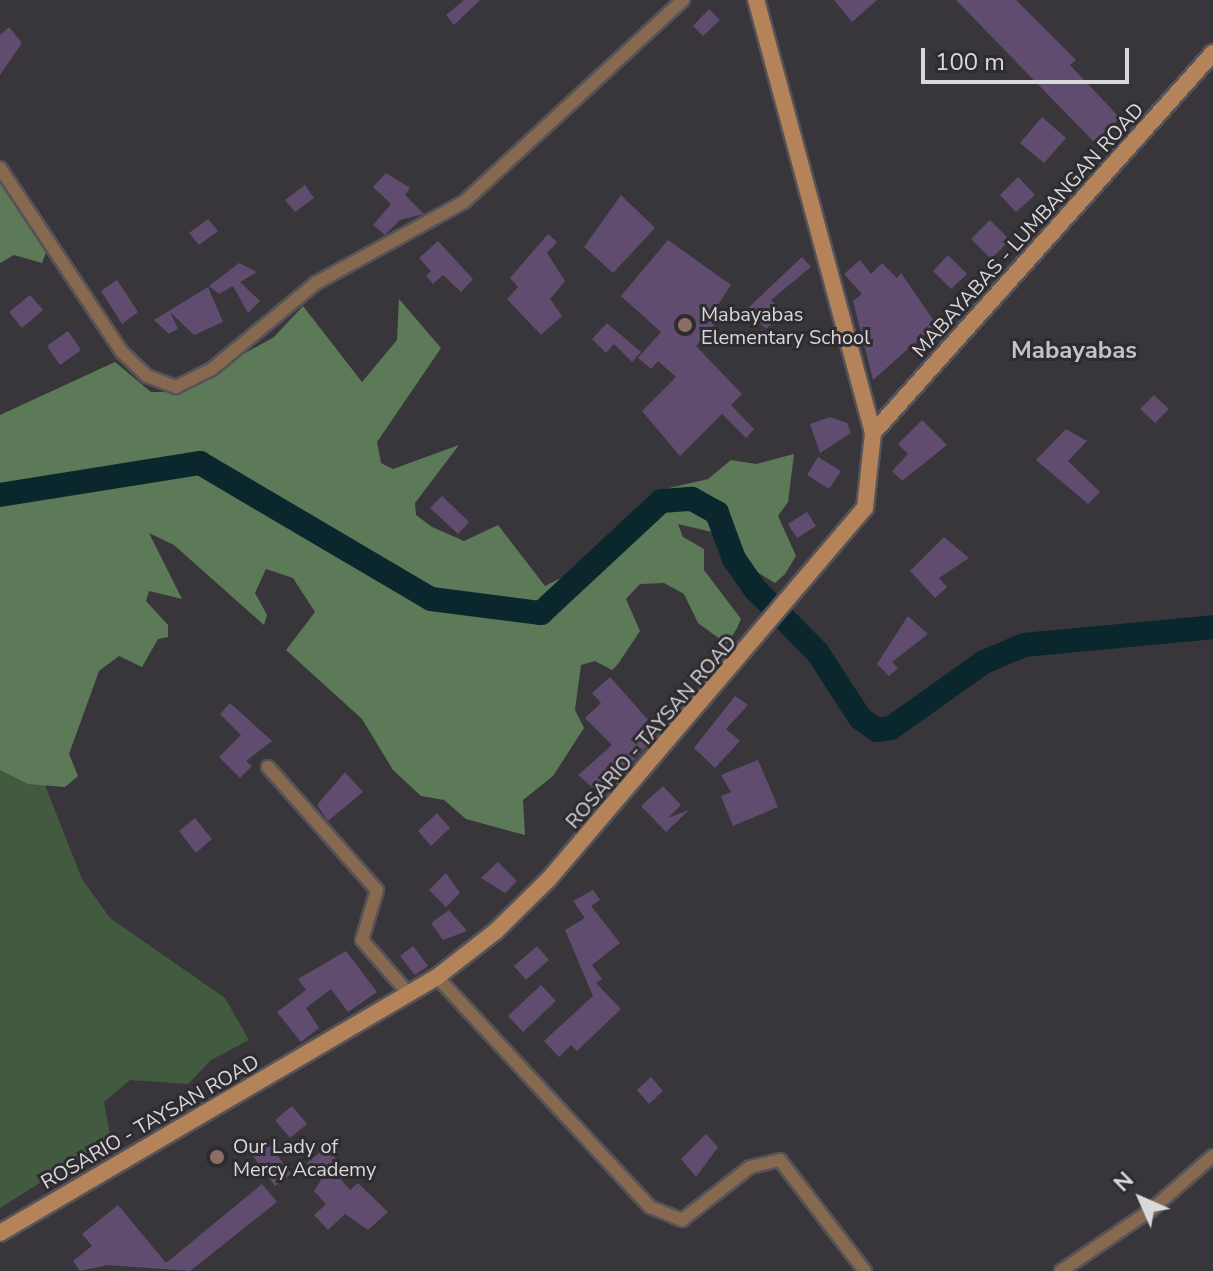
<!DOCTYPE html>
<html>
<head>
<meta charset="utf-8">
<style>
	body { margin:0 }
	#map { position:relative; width:1213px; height:1271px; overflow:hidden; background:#39363b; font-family:"Nunito Sans",sans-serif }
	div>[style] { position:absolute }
	.green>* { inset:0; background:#425a3f }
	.forest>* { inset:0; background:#5c7a58 }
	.river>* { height:24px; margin:-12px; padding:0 12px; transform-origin:12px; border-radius:12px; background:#0a272e }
	.building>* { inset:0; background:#604c6f }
	.roads { filter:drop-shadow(2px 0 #565358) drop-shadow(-2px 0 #565358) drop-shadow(0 2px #565358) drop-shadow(0 -2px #565358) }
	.minor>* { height:12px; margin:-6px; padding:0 6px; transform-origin:6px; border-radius:6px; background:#87694f }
	.secondary>* { height:16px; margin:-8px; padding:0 8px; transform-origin:8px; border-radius:8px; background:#b4835a }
	.dots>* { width:22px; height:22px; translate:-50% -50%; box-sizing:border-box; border:4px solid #2e2c31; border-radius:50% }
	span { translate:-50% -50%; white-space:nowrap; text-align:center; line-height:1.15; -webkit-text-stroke:6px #2e2c31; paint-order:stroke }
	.street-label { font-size:20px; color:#d9d8db }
	.poi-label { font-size:20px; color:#d9d8db }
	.left { translate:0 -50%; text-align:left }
	.quarter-label { font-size:24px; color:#c4c1c7; font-weight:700 }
	.north { position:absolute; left:1101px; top:1159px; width:80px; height:80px; -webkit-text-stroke:6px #2e2c31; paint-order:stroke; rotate:315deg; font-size:22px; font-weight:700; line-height:32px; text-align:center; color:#d9d8db }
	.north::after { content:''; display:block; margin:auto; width:28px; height:36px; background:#d9d8db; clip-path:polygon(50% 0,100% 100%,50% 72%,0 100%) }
	.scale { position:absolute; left:921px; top:48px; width:208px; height:36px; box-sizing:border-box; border:4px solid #d9d8db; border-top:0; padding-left:10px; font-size:24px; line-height:28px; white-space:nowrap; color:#d9d8db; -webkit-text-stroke:6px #2e2c31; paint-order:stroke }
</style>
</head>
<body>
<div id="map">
	<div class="green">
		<div style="clip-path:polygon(0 770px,45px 785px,82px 879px,110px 918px,225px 998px,249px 1040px,211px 1060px,188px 1084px,130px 1080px,104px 1102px,110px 1134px,103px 1143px,0 1208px)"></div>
	</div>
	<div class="forest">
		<div style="clip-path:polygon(0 179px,47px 250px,42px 263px,14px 255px,0 263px)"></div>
		<div style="clip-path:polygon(399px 299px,441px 348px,377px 442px,381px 463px,393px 469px,459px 445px,415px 503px,416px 515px,432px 527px,464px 541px,498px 525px,545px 586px,583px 567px,665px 489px,708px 479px,731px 460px,756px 464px,794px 454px,788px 502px,778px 516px,796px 556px,785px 574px,775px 583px,746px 565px,725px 535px,678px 524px,683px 537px,704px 549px,704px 570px,741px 619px,737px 628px,727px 644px,698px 623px,684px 594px,664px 583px,640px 584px,626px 599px,640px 631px,618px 664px,612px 670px,595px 661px,581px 665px,575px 710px,584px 728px,553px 776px,523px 800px,525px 835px,466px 819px,444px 800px,421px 796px,393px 770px,362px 719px,286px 650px,315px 612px,293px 578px,266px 569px,255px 593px,267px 615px,264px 625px,174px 545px,149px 533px,182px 599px,149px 591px,146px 601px,168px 625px,168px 637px,158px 639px,142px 667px,119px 656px,99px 671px,69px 754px,78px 776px,65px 787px,28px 784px,0 770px,0 415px,115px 362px,151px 392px,176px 392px,274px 337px,303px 306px,362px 382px,397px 340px)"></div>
	</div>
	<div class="river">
		<div style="left:0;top:495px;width:203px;rotate:-9.1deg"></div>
		<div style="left:200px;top:463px;width:268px;rotate:30.5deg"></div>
		<div style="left:431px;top:599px;width:111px;rotate:7.3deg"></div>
		<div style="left:541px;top:613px;width:164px;rotate:-43deg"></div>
		<div style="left:661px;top:501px;width:31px;rotate:-4deg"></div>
		<div style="left:692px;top:499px;width:29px;rotate:29deg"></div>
		<div style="left:717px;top:513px;width:49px;rotate:69.7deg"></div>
		<div style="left:734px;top:559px;width:38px;rotate:55deg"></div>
		<div style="left:756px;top:590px;width:88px;rotate:45.5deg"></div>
		<div style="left:818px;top:653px;width:77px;rotate:57.1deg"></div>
		<div style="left:860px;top:718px;width:21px;rotate:35deg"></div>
		<div style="left:877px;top:730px;width:14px;rotate:-8deg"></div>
		<div style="left:891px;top:728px;width:114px;rotate:-35.4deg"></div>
		<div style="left:984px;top:662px;width:43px;rotate:-23deg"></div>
		<div style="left:1024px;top:645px;width:190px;rotate:-5.4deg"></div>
	</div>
	<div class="building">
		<div style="clip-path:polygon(464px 0,480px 0,454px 25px,446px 15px)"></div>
		<div style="clip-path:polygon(834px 0,877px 0,852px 22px)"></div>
		<div style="clip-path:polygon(956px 0,1016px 0,1076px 60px,1070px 65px,1120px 118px,1094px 142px)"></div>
		<div style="clip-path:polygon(709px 9px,720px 20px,703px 36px,693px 26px)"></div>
		<div style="clip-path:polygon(9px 27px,22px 43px,0 75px,0 35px)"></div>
		<div style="clip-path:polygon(1042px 117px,1066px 138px,1044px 163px,1020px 143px)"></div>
		<div style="clip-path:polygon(386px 173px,410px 188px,405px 195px,424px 214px,400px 220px,385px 235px,373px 225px,391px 204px,373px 187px)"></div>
		<div style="clip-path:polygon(1018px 177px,1035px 195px,1016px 212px,1000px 195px)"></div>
		<div style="clip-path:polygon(305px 185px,314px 198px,295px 212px,285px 200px)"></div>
		<div style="clip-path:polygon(621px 195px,655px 228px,613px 273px,584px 247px)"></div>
		<div style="clip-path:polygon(208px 219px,218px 231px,199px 245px,189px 233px)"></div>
		<div style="clip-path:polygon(990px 220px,1010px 240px,991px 259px,971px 239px)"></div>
		<div style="clip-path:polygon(548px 234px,557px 242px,547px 253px,565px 281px,550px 299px,562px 316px,541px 335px,507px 299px,518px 287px,510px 278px)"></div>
		<div style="clip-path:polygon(668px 240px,731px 285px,712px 314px,718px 320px,696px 346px,742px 394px,731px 405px,754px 429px,746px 438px,722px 414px,680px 456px,642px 411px,676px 377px,658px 361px,651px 369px,638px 358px,661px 332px,621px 296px)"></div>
		<div style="clip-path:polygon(438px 241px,473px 279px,461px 292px,443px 275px,433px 284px,426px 276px,431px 271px,419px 258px)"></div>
		<div style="clip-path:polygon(948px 255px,967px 274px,951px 289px,933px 271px)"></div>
		<div style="clip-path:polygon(802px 257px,811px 267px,771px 300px,783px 312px,766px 329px,746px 310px)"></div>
		<div style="clip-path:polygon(860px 260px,871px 274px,882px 263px,897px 278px,901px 273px,936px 324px,873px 380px,853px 301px,862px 294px,844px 274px)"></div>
		<div style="clip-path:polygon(239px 263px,257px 272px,240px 282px,260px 301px,248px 313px,233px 286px,219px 294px,209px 286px)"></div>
		<div style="clip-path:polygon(117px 280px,138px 312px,122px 324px,101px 291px)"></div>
		<div style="clip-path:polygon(208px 287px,223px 322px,194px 335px,170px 312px,178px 329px,169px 334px,154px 320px)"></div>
		<div style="clip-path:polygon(30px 295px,43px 310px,22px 328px,9px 312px)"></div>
		<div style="clip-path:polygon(607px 323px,641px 352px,632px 362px,614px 344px,606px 353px,592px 339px)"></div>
		<div style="clip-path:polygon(68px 331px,81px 350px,60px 365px,47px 346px)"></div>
		<div style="clip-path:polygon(1154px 395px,1169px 409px,1155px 423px,1140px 409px)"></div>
		<div style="clip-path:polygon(830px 417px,847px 423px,851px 433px,820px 453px,810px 424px)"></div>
		<div style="clip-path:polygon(922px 420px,947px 445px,902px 481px,892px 471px,908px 454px,898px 444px)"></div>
		<div style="clip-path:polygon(1066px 429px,1087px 441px,1068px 461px,1100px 492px,1088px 504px,1036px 460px)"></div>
		<div style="clip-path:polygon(818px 457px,841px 471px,829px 489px,807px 475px)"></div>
		<div style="clip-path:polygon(442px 496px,469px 522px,458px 534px,430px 508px)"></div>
		<div style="clip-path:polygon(807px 512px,816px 526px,797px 538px,788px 524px)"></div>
		<div style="clip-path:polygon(944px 537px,969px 558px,939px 578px,947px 587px,935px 598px,910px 571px)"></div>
		<div style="clip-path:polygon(908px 616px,928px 634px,892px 662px,898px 668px,889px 676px,877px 664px)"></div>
		<div style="clip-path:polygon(610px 677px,659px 732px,602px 796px,578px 775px,612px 745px,585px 718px,601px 703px,592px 693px)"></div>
		<div style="clip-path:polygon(735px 696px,748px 705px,726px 729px,740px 741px,715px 768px,694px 748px)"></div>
		<div style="clip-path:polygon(230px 703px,272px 741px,246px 761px,252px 766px,240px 778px,219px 757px,241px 735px,220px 714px)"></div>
		<div style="clip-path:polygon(758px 760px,778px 807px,733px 826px,721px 796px,731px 792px,721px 775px)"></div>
		<div style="clip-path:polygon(345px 772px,363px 792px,328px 821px,317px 805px)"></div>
		<div style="clip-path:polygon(663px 786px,681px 805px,668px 818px,689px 810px,666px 832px,641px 806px)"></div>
		<div style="clip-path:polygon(437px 813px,450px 828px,431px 846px,418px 831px)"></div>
		<div style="clip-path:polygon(195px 818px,212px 839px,196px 853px,179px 831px)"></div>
		<div style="clip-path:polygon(498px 862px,517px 881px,505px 893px,481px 878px)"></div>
		<div style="clip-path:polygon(446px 873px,460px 893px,446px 907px,429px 890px)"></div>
		<div style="clip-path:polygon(593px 890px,600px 900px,591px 906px,620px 943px,592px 965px,602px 979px,596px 983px,621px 1009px,577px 1051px,571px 1045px,559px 1057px,544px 1041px,593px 996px,565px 930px,585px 918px,573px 901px)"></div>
		<div style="clip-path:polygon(449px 910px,467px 931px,443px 940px,431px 923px)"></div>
		<div style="clip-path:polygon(413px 946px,428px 966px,415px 975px,400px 956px)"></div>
		<div style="clip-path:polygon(537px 946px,549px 960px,526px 980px,514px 966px)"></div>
		<div style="clip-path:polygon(346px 951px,377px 992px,348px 1012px,331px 989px,306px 1008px,319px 1028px,301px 1042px,277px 1012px,306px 990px,298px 979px)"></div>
		<div style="clip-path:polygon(541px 985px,556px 1001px,523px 1032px,508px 1016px)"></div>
		<div style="clip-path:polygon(651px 1077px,663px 1091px,649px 1104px,637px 1090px)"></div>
		<div style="clip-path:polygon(292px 1106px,307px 1124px,290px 1138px,275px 1120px)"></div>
		<div style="clip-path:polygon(706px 1134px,718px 1147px,696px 1177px,681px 1159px)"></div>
		<div style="clip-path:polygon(269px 1144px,291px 1174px,275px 1186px,253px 1156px)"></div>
		<div style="clip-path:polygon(326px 1147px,339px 1163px,332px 1169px,350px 1190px,358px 1183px,388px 1212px,368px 1230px,345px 1214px,328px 1230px,314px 1215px,326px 1204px,314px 1191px,321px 1180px,307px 1163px)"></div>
		<div style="clip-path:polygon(262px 1184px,277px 1202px,190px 1271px,108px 1265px,80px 1271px,73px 1261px,92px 1246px,82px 1234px,118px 1205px,166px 1263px)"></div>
	</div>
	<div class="roads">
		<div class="minor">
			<div style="left:0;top:168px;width:221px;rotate:56.5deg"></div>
			<div style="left:122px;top:352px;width:35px;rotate:44deg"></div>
			<div style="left:147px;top:376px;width:31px;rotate:21deg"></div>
			<div style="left:176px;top:387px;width:40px;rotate:-26.6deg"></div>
			<div style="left:212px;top:369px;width:135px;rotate:-39.6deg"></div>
			<div style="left:316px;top:283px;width:169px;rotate:-28.7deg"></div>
			<div style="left:464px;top:202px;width:298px;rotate:-42.7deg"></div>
			<div style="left:268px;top:767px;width:164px;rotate:48.5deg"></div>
			<div style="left:377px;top:890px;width:52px;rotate:106.7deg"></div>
			<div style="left:362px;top:940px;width:72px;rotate:49deg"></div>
			<div style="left:437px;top:977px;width:313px;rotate:47.2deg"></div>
			<div style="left:650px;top:1207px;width:35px;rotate:22deg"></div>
			<div style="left:682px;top:1220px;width:86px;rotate:-37.9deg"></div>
			<div style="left:750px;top:1167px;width:31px;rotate:-13deg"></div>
			<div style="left:780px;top:1160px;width:140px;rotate:52.6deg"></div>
			<div style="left:1061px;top:1271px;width:109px;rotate:-34.1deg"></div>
			<div style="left:1151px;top:1210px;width:82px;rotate:-41.1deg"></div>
		</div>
		<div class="secondary">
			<div style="left:873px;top:433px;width:510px;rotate:-48.18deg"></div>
			<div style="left:0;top:1233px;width:506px;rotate:-30.36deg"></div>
			<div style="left:437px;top:977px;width:75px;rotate:-37.9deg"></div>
			<div style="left:496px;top:931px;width:74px;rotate:-44.5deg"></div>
			<div style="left:549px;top:879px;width:487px;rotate:-49.6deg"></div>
			<div style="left:865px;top:508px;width:75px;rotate:-83.9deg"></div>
			<div style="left:873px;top:433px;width:449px;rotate:-105.1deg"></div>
		</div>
	</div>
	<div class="dots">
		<div style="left:685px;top:325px;background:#8d6e63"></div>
		<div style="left:217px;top:1157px;background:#8d6e63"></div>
	</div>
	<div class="street-label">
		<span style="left:1028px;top:230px;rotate:-48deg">MABAYABAS - LUMBANGAN ROAD</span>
		<span style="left:651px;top:732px;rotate:-49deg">ROSARIO - TAYSAN ROAD</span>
		<span style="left:150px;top:1122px;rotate:-30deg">ROSARIO - TAYSAN ROAD</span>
	</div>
	<div class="poi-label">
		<span class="left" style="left:701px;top:326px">Mabayabas<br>Elementary School</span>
		<span class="left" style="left:233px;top:1158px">Our Lady of<br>Mercy Academy</span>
	</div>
	<div class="quarter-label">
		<span style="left:1074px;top:351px">Mabayabas</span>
	</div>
	<div class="north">N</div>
	<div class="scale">100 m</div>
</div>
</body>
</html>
